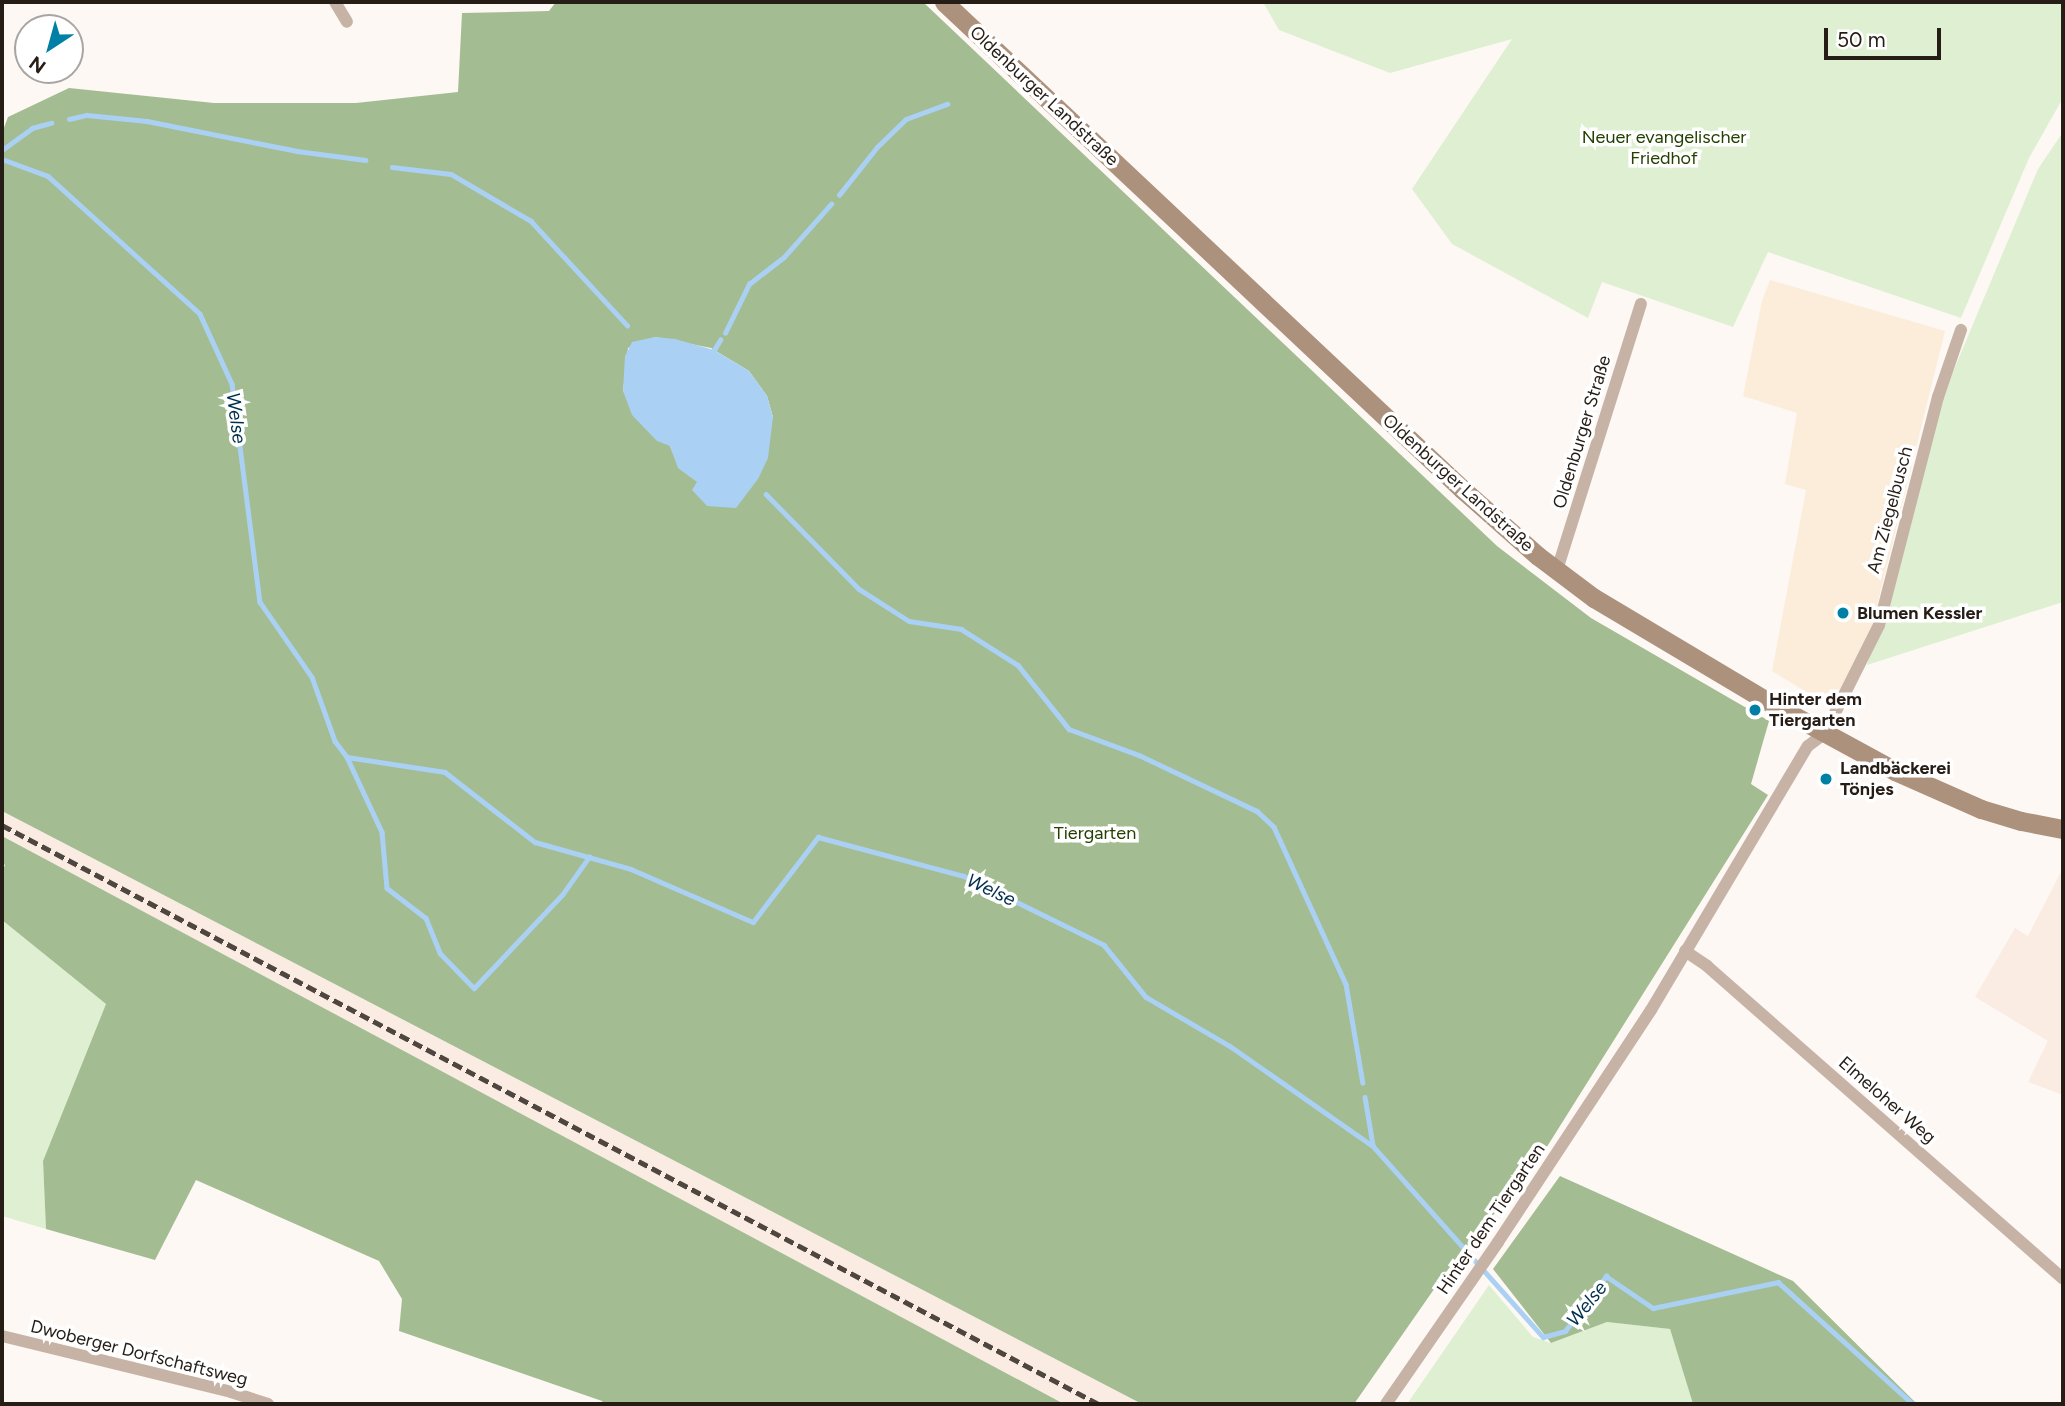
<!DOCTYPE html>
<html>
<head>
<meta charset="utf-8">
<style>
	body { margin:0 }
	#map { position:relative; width:2065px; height:1406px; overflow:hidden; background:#fdf8f4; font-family:Figtree,sans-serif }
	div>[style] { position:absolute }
	.commercial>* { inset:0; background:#fbedd9 }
	.built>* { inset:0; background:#faece3 }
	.green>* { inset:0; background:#def0d1 }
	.forest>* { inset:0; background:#a4bc92 }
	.water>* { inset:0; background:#aad1f4 }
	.stream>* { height:4.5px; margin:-2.25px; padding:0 2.25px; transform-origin:2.25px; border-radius:2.25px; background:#aad1f4 }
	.street>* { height:12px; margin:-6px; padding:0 6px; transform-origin:6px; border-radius:6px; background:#c6b3a6 }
	.secondary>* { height:19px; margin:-9.5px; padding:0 9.5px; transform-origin:9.5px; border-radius:9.5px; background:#ac917d }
	.rail>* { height:4.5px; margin-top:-2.25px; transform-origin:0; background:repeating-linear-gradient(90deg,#4e463f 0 10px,transparent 0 15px) }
	.dots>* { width:19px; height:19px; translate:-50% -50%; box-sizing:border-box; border:4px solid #fff; border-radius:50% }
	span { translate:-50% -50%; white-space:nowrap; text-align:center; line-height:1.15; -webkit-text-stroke:7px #fff; paint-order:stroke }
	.street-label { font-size:18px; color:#261d16 }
	.park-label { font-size:18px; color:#234000 }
	.poi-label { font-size:18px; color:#261d16; font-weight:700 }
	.left { translate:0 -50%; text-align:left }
	.water-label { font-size:19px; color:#002e4e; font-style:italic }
	.frame { position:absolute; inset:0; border:4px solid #261d16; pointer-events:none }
	.north { position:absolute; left:14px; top:14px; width:70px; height:70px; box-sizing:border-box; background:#fff; border:2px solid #a8a5a2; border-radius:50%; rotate:216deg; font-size:19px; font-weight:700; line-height:28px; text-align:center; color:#261d16 }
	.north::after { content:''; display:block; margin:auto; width:24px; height:32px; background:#0080a5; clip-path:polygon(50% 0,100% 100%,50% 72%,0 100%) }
	.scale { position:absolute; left:1824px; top:28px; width:117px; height:32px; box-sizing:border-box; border:4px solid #261d16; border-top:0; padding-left:9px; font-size:21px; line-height:24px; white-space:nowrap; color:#261d16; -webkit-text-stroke:5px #fff; paint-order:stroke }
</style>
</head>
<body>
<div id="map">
	<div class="commercial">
		<div style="clip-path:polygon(1770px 280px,1945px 331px,1870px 634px,1833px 708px,1772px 671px,1806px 490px,1785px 484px,1797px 413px,1743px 396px,1762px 301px)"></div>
	</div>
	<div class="built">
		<div style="clip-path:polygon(2px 811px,1142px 1404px,1064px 1404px,2px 836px)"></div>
		<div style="clip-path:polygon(2063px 868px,2063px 1095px,2028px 1082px,2048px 1041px,1975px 997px,2015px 928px,2028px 936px)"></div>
	</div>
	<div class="green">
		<div style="clip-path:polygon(1263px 2px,2063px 2px,2063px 98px,2029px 158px,1961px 318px,1768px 252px,1733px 327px,1602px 282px,1588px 318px,1452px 244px,1412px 189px,1512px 39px,1390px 73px,1279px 30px)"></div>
		<div style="clip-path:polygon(2063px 132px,2063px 602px,1867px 665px,1937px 410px,2038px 169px)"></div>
		<div style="clip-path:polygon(2px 920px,106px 1004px,43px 1161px,46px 1229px,2px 1216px)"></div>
		<div style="clip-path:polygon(1489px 1285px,1533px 1337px,1551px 1343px,1607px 1322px,1670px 1329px,1693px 1404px,1407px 1404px)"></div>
	</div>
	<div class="forest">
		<div style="clip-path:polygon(evenodd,556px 2px,923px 2px,1497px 546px,1591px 618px,1769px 721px,1751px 784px,1768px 795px,1538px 1161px,1446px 1272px,1354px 1404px,1142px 1404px,2px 811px,2px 133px,8px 117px,69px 88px,214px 103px,356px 103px,458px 92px,462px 13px,549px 11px,556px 2px,655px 337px,711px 348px,749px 371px,767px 396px,773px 417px,698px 482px,679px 468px,670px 446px,623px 391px,628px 348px,655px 337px)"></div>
		<div style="clip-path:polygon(2px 836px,1064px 1404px,603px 1404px,602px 1401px,399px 1331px,402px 1299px,379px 1261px,196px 1180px,155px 1260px,46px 1229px,43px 1161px,106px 1004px,2px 920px,2px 872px,5px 865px,2px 863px)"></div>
		<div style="clip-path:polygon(1560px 1176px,1793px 1281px,1917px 1404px,1693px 1404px,1670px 1329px,1607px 1322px,1551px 1343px,1493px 1269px)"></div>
	</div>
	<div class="water">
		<div style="clip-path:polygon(655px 337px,675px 339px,714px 350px,749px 371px,767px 396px,773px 417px,768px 458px,758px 479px,736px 508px,707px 506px,692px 490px,697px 482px,678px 468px,670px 446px,657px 441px,632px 415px,623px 391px,625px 356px,632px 342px)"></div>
	</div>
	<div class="stream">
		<div style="left:69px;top:119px;width:18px;rotate:-13deg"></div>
		<div style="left:87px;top:115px;width:60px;rotate:5.7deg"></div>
		<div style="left:147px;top:121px;width:153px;rotate:11.3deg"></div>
		<div style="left:297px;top:151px;width:69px;rotate:7.5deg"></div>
		<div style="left:2px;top:150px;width:37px;rotate:-36deg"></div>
		<div style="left:32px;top:128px;width:20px;rotate:-15deg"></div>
		<div style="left:2px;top:159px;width:49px;rotate:20.3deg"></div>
		<div style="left:48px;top:176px;width:205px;rotate:42.2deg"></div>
		<div style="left:200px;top:314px;width:77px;rotate:65.4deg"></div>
		<div style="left:232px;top:384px;width:220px;rotate:82.7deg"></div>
		<div style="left:260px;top:602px;width:91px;rotate:55.3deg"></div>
		<div style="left:312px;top:677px;width:68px;rotate:70.2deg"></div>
		<div style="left:335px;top:741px;width:20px;rotate:53deg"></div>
		<div style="left:347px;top:757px;width:99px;rotate:8.7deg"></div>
		<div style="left:445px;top:772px;width:114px;rotate:37.9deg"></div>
		<div style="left:535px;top:842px;width:100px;rotate:15.7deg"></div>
		<div style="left:631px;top:869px;width:133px;rotate:23.5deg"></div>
		<div style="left:753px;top:922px;width:107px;rotate:-52.6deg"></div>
		<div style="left:818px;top:837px;width:151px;rotate:15deg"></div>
		<div style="left:964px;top:876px;width:156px;rotate:26.2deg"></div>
		<div style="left:1104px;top:945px;width:67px;rotate:51.1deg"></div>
		<div style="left:1146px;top:997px;width:97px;rotate:30.3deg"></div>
		<div style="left:1230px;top:1046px;width:174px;rotate:35deg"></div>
		<div style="left:1373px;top:1146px;width:256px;rotate:48.3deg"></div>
		<div style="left:1543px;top:1337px;width:23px;rotate:-15deg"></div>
		<div style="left:1565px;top:1331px;width:69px;rotate:-53.3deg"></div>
		<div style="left:1606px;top:1276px;width:57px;rotate:34.2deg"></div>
		<div style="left:1653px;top:1308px;width:128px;rotate:-11.7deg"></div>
		<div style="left:1778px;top:1282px;width:182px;rotate:42.1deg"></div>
		<div style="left:392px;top:167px;width:59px;rotate:6.8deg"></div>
		<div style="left:451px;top:174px;width:93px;rotate:30.4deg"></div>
		<div style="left:531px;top:221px;width:142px;rotate:47.3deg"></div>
		<div style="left:839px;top:195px;width:61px;rotate:-51.6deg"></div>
		<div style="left:877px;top:147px;width:40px;rotate:-44deg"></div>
		<div style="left:906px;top:119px;width:44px;rotate:-20.1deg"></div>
		<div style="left:725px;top:333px;width:55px;rotate:-63.9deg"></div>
		<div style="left:749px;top:284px;width:44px;rotate:-37.6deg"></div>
		<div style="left:784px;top:257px;width:71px;rotate:-48.4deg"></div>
		<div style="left:714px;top:350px;width:12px;rotate:-59deg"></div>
		<div style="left:766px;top:494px;width:133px;rotate:45.6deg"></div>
		<div style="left:859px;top:589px;width:59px;rotate:32.6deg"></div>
		<div style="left:909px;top:621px;width:53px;rotate:8.7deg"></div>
		<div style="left:961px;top:629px;width:67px;rotate:32.3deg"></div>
		<div style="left:1018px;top:665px;width:82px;rotate:51.4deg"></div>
		<div style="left:1069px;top:729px;width:75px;rotate:20.4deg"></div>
		<div style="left:1139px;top:755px;width:131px;rotate:25.4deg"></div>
		<div style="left:1257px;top:811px;width:23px;rotate:43deg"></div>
		<div style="left:1274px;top:827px;width:173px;rotate:65.4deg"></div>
		<div style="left:1346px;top:984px;width:100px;rotate:80.3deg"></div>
		<div style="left:347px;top:757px;width:83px;rotate:65deg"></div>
		<div style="left:382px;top:832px;width:56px;rotate:84.9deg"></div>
		<div style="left:387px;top:888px;width:49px;rotate:37.6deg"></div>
		<div style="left:426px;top:918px;width:38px;rotate:68deg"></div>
		<div style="left:440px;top:953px;width:49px;rotate:45.8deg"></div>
		<div style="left:474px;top:988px;width:128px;rotate:-46.6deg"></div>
		<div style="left:562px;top:895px;width:47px;rotate:-54.6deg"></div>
		<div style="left:1365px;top:1097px;width:49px;rotate:80.5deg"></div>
	</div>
	<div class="street">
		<div style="left:335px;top:2px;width:23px;rotate:59deg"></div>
		<div style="left:1557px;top:570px;width:279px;rotate:-72.5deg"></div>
		<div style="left:1685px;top:951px;width:27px;rotate:34deg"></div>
		<div style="left:1707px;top:966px;width:474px;rotate:41.3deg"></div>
		<div style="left:2px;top:1336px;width:236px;rotate:13.7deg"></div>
		<div style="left:231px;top:1392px;width:39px;rotate:18deg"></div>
		<div style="left:1386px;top:1404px;width:197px;rotate:-55.3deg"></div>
		<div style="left:1498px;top:1242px;width:278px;rotate:-56.6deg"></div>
		<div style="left:1651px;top:1010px;width:307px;rotate:-59.3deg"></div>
		<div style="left:1808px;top:746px;width:21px;rotate:-37deg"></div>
		<div style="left:1825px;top:733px;width:121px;rotate:-63.4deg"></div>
		<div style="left:1879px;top:625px;width:236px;rotate:-75.5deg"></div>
		<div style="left:1938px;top:397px;width:71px;rotate:-71.1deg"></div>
	</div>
	<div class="secondary">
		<div style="left:944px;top:2px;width:711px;rotate:43.23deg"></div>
		<div style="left:1462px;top:489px;width:101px;rotate:41.4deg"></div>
		<div style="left:1538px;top:556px;width:70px;rotate:36.9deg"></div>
		<div style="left:1594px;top:598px;width:199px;rotate:30.8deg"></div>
		<div style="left:1765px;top:700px;width:148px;rotate:28.6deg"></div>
		<div style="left:1895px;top:771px;width:94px;rotate:23.8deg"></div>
		<div style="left:1981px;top:809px;width:42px;rotate:16.7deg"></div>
		<div style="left:2021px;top:821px;width:43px;rotate:10.8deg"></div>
	</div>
	<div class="rail">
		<div style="left:2px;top:825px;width:1240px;rotate:27.83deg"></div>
	</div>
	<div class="dots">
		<div style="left:1843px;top:613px;background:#0080a5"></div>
		<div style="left:1755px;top:710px;background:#0080a5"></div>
		<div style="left:1826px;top:779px;background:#0080a5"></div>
	</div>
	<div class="street-label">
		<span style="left:1044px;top:96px;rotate:43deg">Oldenburger Landstraße</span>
		<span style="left:1582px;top:432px;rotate:-73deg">Oldenburger Straße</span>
		<span style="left:1458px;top:483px;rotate:42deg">Oldenburger Landstraße</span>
		<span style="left:1890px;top:510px;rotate:-75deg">Am Ziegelbusch</span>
		<span style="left:1887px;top:1100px;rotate:41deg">Elmeloher Weg</span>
		<span style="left:1491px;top:1219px;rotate:-56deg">Hinter dem Tiergarten</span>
		<span style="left:139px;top:1353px;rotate:14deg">Dwoberger Dorfschaftsweg</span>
	</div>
	<div class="park-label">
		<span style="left:1664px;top:148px">Neuer evangelischer<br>Friedhof</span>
		<span style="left:1095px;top:833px">Tiergarten</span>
	</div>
	<div class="poi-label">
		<span class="left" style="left:1857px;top:613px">Blumen Kessler</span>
		<span class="left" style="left:1769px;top:710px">Hinter dem<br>Tiergarten</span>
		<span class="left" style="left:1840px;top:779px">Landbäckerei<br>Tönjes</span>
	</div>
	<div class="water-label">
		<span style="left:236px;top:418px;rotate:82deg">Welse</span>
		<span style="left:991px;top:890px;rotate:25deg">Welse</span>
		<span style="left:1587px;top:1304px;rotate:-51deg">Welse</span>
	</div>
	<div class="frame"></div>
	<div class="north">N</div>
	<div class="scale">50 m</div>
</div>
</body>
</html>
